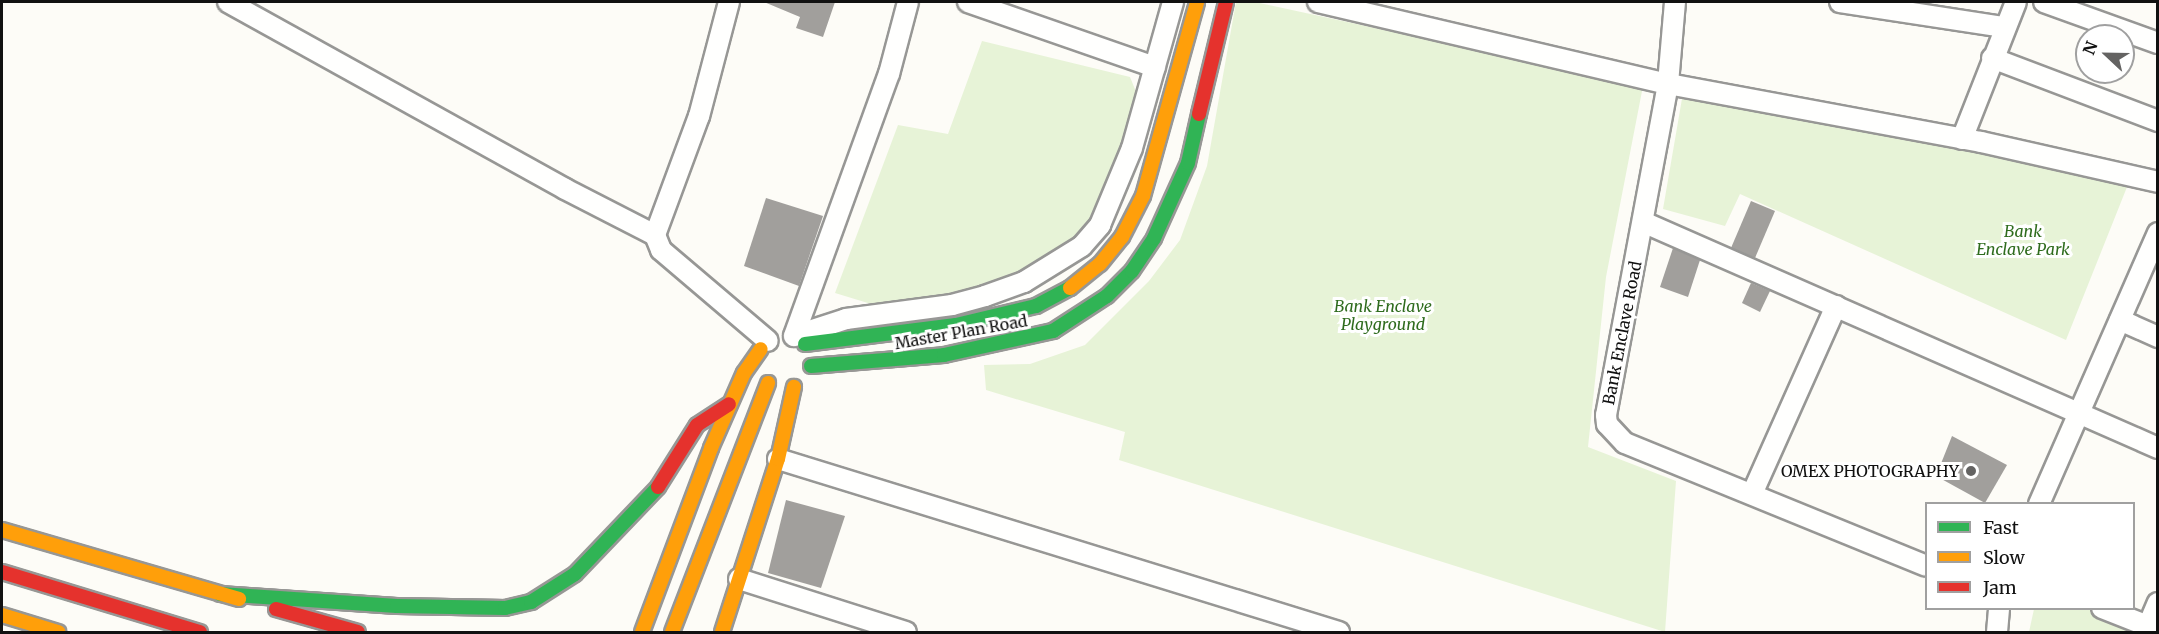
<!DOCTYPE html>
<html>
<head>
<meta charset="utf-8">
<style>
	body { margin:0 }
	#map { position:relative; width:2159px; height:634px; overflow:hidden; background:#fdfcf7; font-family:Merriweather,serif }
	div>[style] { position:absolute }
	.green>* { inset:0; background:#e7f3d7 }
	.building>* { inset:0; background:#a19f9c }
	.roads { filter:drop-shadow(2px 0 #979795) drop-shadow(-2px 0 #979795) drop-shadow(0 2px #979795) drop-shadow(0 -2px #979795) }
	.street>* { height:20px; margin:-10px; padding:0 10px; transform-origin:10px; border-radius:10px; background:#fffffe }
	.fast>* { height:14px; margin:-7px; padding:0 7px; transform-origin:7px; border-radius:7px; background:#30b455 }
	.slow>* { height:14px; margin:-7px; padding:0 7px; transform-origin:7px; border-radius:7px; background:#ff9f0a }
	.jam>* { height:14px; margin:-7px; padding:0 7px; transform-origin:7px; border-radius:7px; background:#e5322d }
	.dots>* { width:16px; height:16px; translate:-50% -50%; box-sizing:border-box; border:3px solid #fff; border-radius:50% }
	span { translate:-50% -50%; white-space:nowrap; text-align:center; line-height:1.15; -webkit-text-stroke:6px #fff; paint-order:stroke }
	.park-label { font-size:16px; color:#2f6c1e; font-style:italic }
	.street-label { font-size:16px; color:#111 }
	.poi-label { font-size:16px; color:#111 }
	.right { translate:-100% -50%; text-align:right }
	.frame { position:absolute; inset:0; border:3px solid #111; pointer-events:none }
	.legend { position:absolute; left:1925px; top:502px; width:210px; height:108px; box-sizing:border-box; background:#fff; border:2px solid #a0a0a0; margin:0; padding:8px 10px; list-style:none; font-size:18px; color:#111 }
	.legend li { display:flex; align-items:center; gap:12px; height:30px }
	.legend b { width:30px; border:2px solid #a0a0a0 }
	.north { position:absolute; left:2075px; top:24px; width:60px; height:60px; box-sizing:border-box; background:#fff; border:2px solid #a0a0a0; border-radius:50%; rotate:292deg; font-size:16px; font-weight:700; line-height:24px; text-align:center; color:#111 }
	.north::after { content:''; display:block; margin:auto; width:21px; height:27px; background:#646362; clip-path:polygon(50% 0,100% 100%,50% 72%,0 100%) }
</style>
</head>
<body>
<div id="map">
	<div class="green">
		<div style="clip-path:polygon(1236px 2px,1255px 2px,1643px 86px,1606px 277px,1588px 447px,1676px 481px,1665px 632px,1119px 460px,1125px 432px,986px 390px,984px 365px,1030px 364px,1085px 345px,1149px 281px,1180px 240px,1207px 166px)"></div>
		<div style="clip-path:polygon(982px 41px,1130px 77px,1141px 104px,1099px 225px,1044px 273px,962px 300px,881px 307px,835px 293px,898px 125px,948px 134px)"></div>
		<div style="clip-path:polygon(1684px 87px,2127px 187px,2066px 340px,1740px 194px,1725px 226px,1663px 209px)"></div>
		<div style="clip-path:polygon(2034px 609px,2125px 609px,2157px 632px,2029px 632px)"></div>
	</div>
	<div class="building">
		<div style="clip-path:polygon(764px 2px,835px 2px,823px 37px,796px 28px,800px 17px)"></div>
		<div style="clip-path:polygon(766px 198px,823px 216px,799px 286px,744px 266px)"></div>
		<div style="clip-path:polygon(1751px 201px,1775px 211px,1755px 258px,1731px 248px)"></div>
		<div style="clip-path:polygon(1673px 248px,1700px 260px,1688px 297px,1660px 287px)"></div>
		<div style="clip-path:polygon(1751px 283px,1770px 291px,1760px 312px,1742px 303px)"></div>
		<div style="clip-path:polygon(1952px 436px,2007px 465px,1985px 503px,1936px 476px)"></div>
		<div style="clip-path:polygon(786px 500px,845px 516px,821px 588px,768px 573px)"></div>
	</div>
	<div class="roads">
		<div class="street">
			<div style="left:228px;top:2px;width:385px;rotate:29deg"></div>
			<div style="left:565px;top:189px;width:101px;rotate:27.1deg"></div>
			<div style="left:729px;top:2px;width:118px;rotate:104.7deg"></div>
			<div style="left:699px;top:116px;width:127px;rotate:110.3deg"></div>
			<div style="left:655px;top:235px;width:16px;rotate:68deg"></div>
			<div style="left:661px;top:250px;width:140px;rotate:40.4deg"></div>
			<div style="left:968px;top:2px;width:198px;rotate:19.2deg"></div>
			<div style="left:1318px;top:2px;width:359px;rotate:13.2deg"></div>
			<div style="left:1668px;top:84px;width:318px;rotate:10.5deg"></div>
			<div style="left:1981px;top:142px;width:181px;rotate:12.7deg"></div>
			<div style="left:1675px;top:2px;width:82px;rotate:94.9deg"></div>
			<div style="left:1668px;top:84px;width:337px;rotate:100.6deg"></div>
			<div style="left:1606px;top:415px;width:9px;rotate:84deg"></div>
			<div style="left:1607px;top:424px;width:26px;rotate:47deg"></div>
			<div style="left:1625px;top:443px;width:325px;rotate:22.2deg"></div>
			<div style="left:1840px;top:2px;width:166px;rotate:8.7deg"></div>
			<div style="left:2044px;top:2px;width:121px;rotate:19.8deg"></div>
			<div style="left:1992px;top:58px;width:178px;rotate:20.8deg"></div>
			<div style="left:1962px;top:139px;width:147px;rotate:-68.5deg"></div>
			<div style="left:1643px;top:222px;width:562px;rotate:23.69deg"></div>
			<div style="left:2120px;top:320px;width:42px;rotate:24.1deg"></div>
			<div style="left:794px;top:336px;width:55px;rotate:-18.1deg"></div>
			<div style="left:846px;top:319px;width:107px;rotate:-7.5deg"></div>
			<div style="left:952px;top:305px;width:34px;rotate:-15deg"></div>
			<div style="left:985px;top:296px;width:41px;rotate:-19.7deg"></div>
			<div style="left:1024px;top:282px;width:68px;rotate:-31.8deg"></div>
			<div style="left:1082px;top:246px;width:28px;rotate:-49deg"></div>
			<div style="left:1100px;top:225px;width:83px;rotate:-67.4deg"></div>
			<div style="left:1132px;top:148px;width:152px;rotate:-74.3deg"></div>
			<div style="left:794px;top:336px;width:279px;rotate:-70.1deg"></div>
			<div style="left:889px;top:74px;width:74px;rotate:-75.2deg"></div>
			<div style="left:778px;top:459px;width:587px;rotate:17.14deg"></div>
			<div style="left:1752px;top:494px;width:206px;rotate:-65.9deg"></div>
			<div style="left:2039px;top:504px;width:296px;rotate:-66.3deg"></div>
			<div style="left:739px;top:579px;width:175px;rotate:17.6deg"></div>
			<div style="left:2102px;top:608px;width:60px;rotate:21.4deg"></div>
			<div style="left:2148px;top:626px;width:25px;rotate:-67deg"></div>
			<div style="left:1997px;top:632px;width:24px;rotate:-85deg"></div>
		</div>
		<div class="fast">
			<div style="left:805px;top:344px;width:152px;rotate:-7.2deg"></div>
			<div style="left:956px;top:325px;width:82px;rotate:-13.4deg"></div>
			<div style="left:1036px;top:306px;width:38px;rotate:-28deg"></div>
			<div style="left:811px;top:366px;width:133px;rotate:-4.7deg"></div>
			<div style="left:944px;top:355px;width:112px;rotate:-12.4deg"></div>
			<div style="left:1053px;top:331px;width:64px;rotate:-32.9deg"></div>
			<div style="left:1107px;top:296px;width:35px;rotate:-45deg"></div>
			<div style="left:1132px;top:271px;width:40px;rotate:-56deg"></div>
			<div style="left:1154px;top:238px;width:82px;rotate:-65.6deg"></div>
			<div style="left:1188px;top:163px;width:50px;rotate:-77.3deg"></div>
			<div style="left:220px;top:594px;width:177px;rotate:3.9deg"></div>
			<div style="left:397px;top:606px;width:108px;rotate:1.1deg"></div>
			<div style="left:505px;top:608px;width:27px;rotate:-13deg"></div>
			<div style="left:531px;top:602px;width:52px;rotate:-32.5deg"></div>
			<div style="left:575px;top:574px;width:120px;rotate:-46.3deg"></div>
		</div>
		<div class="slow">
			<div style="left:1070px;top:288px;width:38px;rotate:-39deg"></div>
			<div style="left:1100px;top:264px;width:35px;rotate:-51deg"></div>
			<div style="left:1122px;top:237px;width:46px;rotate:-62.9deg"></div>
			<div style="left:1143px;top:196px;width:201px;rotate:-74.4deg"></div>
			<div style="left:2px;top:530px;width:247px;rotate:16.2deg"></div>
			<div style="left:2px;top:615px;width:59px;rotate:16.9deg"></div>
			<div style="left:642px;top:632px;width:197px;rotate:-69.4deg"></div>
			<div style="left:711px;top:448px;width:82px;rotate:-66.3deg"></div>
			<div style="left:744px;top:373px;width:29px;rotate:-55deg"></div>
			<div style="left:672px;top:632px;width:267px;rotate:-68.9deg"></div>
			<div style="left:722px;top:632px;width:182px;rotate:-72.1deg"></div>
			<div style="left:778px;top:459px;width:74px;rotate:-77.5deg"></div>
		</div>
		<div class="jam">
			<div style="left:1199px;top:114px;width:115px;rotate:-76.4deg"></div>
			<div style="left:658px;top:487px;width:73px;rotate:-57.8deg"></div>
			<div style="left:697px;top:425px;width:38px;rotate:-33deg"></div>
			<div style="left:2px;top:572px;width:207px;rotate:16.9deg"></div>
			<div style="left:276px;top:609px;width:85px;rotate:15.7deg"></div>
		</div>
	</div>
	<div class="dots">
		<div style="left:1971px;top:471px;background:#646362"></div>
	</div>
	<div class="park-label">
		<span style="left:2023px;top:240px">Bank<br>Enclave Park</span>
		<span style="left:1383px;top:315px">Bank Enclave<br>Playground</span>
	</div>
	<div class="street-label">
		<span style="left:961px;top:332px;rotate:-10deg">Master Plan Road</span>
		<span style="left:1622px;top:333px;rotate:-79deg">Bank Enclave Road</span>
	</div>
	<div class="poi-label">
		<span class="right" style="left:1959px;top:471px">OMEX PHOTOGRAPHY</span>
	</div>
	<div class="frame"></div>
	<ul class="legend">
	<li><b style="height:8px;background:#30b455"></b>Fast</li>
	<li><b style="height:8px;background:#ff9f0a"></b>Slow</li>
	<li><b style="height:8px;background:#e5322d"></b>Jam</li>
	</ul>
	<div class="north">N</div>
</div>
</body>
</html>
